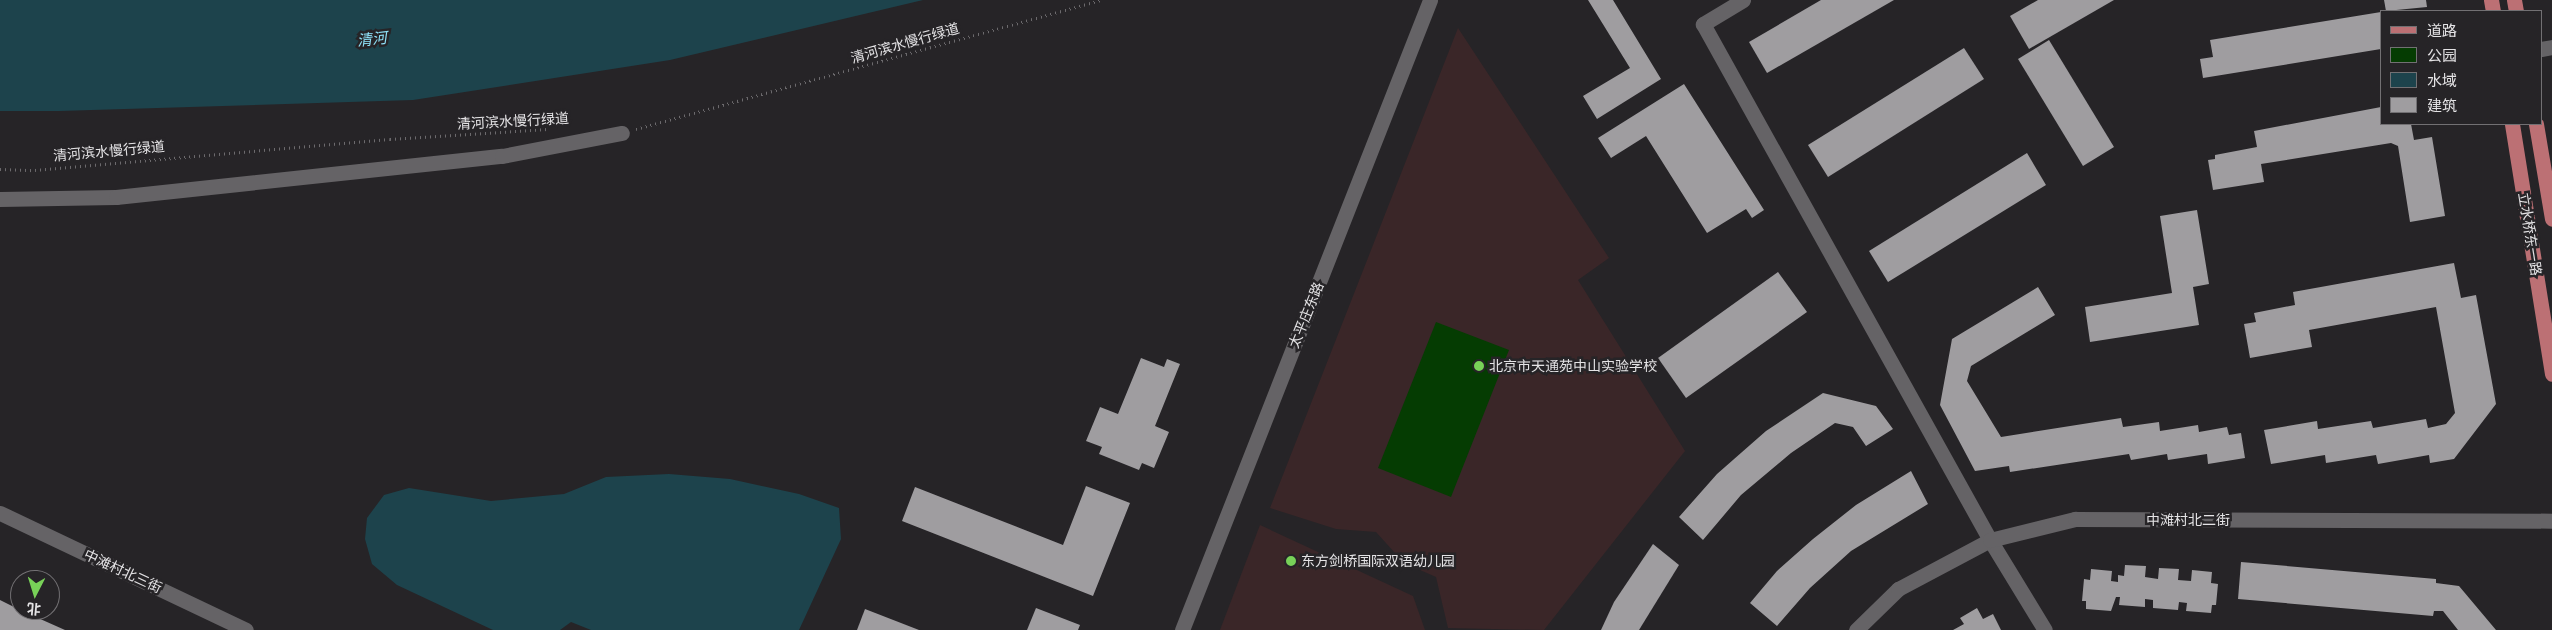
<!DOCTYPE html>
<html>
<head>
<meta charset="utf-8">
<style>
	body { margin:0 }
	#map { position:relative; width:2552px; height:630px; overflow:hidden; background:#262427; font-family:"Work Sans","Noto Sans SC",sans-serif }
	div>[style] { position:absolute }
	.education>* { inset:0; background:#3a2628 }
	.green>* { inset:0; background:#053c02 }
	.water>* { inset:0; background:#1d434c }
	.building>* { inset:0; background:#9f9da0 }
	.path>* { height:3px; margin-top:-1.5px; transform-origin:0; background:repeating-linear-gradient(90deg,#6c6a6d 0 1px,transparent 0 5px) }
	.minor>* { height:15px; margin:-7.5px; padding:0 7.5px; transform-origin:7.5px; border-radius:7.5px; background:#656366 }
	.major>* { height:15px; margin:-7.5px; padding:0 7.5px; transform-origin:7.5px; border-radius:7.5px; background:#bc7074 }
	.dots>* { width:14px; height:14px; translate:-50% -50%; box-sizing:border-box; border:2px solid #262427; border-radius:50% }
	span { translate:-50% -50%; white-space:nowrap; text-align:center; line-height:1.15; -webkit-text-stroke:5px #262427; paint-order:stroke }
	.street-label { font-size:14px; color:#e4e3e5 }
	.poi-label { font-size:14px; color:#e4e3e5 }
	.left { translate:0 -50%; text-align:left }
	.water-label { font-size:15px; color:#8fe2f9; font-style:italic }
	.legend { position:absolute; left:2380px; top:10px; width:162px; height:115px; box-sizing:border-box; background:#262427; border:1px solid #727073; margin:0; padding:6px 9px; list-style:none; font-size:15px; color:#e4e3e5 }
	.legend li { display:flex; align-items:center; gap:10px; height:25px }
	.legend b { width:25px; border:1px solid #727073 }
	.north { position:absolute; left:10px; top:570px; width:50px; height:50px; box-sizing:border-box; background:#262427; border:1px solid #727073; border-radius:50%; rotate:185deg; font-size:14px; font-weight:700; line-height:20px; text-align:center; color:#e4e3e5 }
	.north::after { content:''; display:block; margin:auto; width:18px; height:22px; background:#78d158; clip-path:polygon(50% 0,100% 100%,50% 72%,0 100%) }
</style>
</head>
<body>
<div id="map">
	<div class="education">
		<div style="clip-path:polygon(1458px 28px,1609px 258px,1578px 280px,1685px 451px,1544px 630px,1448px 628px,1436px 577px,1404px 563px,1376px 532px,1336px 529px,1270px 508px)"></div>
		<div style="clip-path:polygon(1260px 525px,1413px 596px,1425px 630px,1220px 630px)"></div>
	</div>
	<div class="green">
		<div style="clip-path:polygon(1436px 322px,1509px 350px,1451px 497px,1378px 468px)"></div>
	</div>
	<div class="water">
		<div style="clip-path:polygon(0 0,923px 0,670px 60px,413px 100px,59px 111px,0 111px)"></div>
		<div style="clip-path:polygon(669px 474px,730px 479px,799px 494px,839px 508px,841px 539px,799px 630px,591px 630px,571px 622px,560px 630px,493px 630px,397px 585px,372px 564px,365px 539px,367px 518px,384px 495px,409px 488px,491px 501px,564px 494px,606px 477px)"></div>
	</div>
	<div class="building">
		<div style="clip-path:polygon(1588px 0,1613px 0,1661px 79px,1597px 119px,1583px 96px,1630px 68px)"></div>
		<div style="clip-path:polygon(1821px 0,1894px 0,1767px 73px,1749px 42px)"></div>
		<div style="clip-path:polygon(2038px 0,2114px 0,2029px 49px,2010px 16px)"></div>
		<div style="clip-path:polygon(2384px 0,2426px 0,2427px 7px,2386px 11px)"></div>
		<div style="clip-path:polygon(2381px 12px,2381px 49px,2203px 78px,2200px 59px,2213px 57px,2210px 40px)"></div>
		<div style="clip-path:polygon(2049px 40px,2114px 147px,2083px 166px,2018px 59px)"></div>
		<div style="clip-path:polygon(1964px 48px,1984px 79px,1828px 177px,1808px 145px)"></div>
		<div style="clip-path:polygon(1684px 84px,1764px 210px,1752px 218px,1746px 209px,1707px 233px,1646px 136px,1611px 158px,1598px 138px)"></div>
		<div style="clip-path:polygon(2381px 107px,2381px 124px,2411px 124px,2414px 140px,2432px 137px,2445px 216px,2410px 222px,2398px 146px,2391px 143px,2261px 164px,2264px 182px,2213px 190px,2208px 160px,2215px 159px,2215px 155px,2257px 147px,2254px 131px)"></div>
		<div style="clip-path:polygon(2027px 153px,2046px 185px,1888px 282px,1869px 251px)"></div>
		<div style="clip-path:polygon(2197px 210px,2209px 284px,2193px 287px,2199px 325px,2090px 342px,2085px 307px,2172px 293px,2160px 216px)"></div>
		<div style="clip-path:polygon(2454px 263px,2461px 298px,2476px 295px,2496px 404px,2454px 459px,2430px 463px,2429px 455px,2378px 464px,2376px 455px,2326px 463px,2325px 455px,2271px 464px,2264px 430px,2317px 421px,2318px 429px,2371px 421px,2373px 428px,2426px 419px,2428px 428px,2446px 424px,2455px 413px,2436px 307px,2309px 330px,2312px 347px,2250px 358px,2244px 324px,2256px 322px,2254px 313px,2295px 305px,2293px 292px)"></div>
		<div style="clip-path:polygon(1778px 272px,1807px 312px,1686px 398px,1658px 358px)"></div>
		<div style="clip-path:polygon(2038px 287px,2055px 315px,1971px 366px,1967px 381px,2001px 437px,2121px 418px,2123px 427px,2159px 422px,2160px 431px,2198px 425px,2199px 432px,2227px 427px,2229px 435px,2241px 433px,2245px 458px,2208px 464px,2207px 454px,2168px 460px,2167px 454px,2131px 460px,2129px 454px,2010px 472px,2009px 466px,1975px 471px,1940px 405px,1952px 339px)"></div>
		<div style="clip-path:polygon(1141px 358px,1164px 367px,1167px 359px,1180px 364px,1155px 426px,1169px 432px,1154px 468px,1142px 463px,1139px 470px,1099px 454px,1102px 447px,1086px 441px,1100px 407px,1118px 414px)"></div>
		<div style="clip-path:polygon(1823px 393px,1876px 406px,1893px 429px,1866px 446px,1853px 427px,1835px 423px,1791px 453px,1741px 495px,1703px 540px,1679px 517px,1717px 474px,1766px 431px)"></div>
		<div style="clip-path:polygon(1911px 471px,1928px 504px,1851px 551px,1810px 588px,1777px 626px,1750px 603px,1777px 571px,1813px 539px,1856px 505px)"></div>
		<div style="clip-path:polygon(1086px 486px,1130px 503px,1093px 596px,902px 521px,915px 487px,1063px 545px)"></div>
		<div style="clip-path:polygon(1653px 544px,1679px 565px,1639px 630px,1601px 630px,1614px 602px)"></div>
		<div style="clip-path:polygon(2241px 562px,2436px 579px,2436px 583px,2459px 586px,2496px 630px,2458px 630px,2443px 611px,2434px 611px,2433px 616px,2238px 599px)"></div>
		<div style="clip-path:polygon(2125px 565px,2146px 566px,2145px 577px,2158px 579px,2159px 568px,2179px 569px,2178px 580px,2191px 581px,2192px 570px,2212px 572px,2211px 583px,2218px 584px,2216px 605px,2212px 605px,2211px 613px,2186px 611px,2187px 603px,2179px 602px,2178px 610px,2153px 608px,2153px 600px,2145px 599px,2145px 607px,2119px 605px,2120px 597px,2116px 597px,2111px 611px,2086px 609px,2086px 601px,2082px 601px,2084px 579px,2090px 580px,2091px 569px,2112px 571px,2111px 581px,2118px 582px,2118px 575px,2124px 576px)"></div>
		<div style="clip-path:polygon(0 600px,20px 610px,65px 630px,0 630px)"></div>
		<div style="clip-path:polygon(1036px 608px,1080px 625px,1078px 630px,1027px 630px)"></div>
		<div style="clip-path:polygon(1977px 608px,1983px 619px,1993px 614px,2001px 630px,1953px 630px,1964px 624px,1960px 618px)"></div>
		<div style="clip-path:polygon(865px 609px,919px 630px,857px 630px)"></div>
	</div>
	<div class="path">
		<div style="left:636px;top:129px;width:483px;rotate:-15.5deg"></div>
		<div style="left:0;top:169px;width:35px;rotate:2deg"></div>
		<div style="left:35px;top:170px;width:356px;rotate:-5deg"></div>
		<div style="left:390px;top:139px;width:158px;rotate:-3.6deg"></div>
	</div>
	<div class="minor">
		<div style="left:1743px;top:0;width:47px;rotate:149deg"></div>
		<div style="left:1703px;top:24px;width:590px;rotate:60.92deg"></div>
		<div style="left:1990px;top:540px;width:105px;rotate:58.6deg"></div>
		<div style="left:2541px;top:49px;width:11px;rotate:-10deg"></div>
		<div style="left:0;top:199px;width:116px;rotate:-1deg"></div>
		<div style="left:116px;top:197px;width:388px;rotate:-6.1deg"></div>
		<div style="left:502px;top:156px;width:122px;rotate:-10.9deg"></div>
		<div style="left:0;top:513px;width:272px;rotate:25.4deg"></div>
		<div style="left:1182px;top:630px;width:677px;rotate:-68.51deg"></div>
		<div style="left:1856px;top:630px;width:59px;rotate:-44.3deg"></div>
		<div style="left:1898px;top:589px;width:104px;rotate:-28deg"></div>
		<div style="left:1990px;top:540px;width:88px;rotate:-13.9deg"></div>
		<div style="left:2075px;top:519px;width:477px;rotate:0.2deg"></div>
	</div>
	<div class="major">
		<div style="left:2491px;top:0;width:11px;rotate:80deg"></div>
		<div style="left:2514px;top:0;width:11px;rotate:80deg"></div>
		<div style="left:2512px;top:124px;width:253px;rotate:80.9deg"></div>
		<div style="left:2536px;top:124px;width:96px;rotate:80.4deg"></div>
	</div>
	<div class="dots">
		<div style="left:1479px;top:366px;background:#78d158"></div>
		<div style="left:1291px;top:561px;background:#78d158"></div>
	</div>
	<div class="street-label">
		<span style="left:905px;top:43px;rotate:-16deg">清河滨水慢行绿道</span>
		<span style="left:513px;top:121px;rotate:-3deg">清河滨水慢行绿道</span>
		<span style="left:109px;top:151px;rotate:-5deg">清河滨水慢行绿道</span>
		<span style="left:2530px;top:234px;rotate:81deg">立水桥东一路</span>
		<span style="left:1306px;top:315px;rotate:-68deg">太平庄东路</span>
		<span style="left:2188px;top:520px">中滩村北二街</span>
		<span style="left:123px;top:571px;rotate:25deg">中滩村北三街</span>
	</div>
	<div class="poi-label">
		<span class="left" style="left:1489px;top:366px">北京市天通苑中山实验学校</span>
		<span class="left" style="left:1301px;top:561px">东方剑桥国际双语幼儿园</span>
	</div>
	<div class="water-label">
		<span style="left:372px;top:40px;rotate:-6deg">清河</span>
	</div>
	<ul class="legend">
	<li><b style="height:6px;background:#bc7074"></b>道路</li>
	<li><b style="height:14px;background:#053c02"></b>公园</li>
	<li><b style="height:14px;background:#1d434c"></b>水域</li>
	<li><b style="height:14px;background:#9f9da0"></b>建筑</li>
	</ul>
	<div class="north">北</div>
</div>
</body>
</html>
